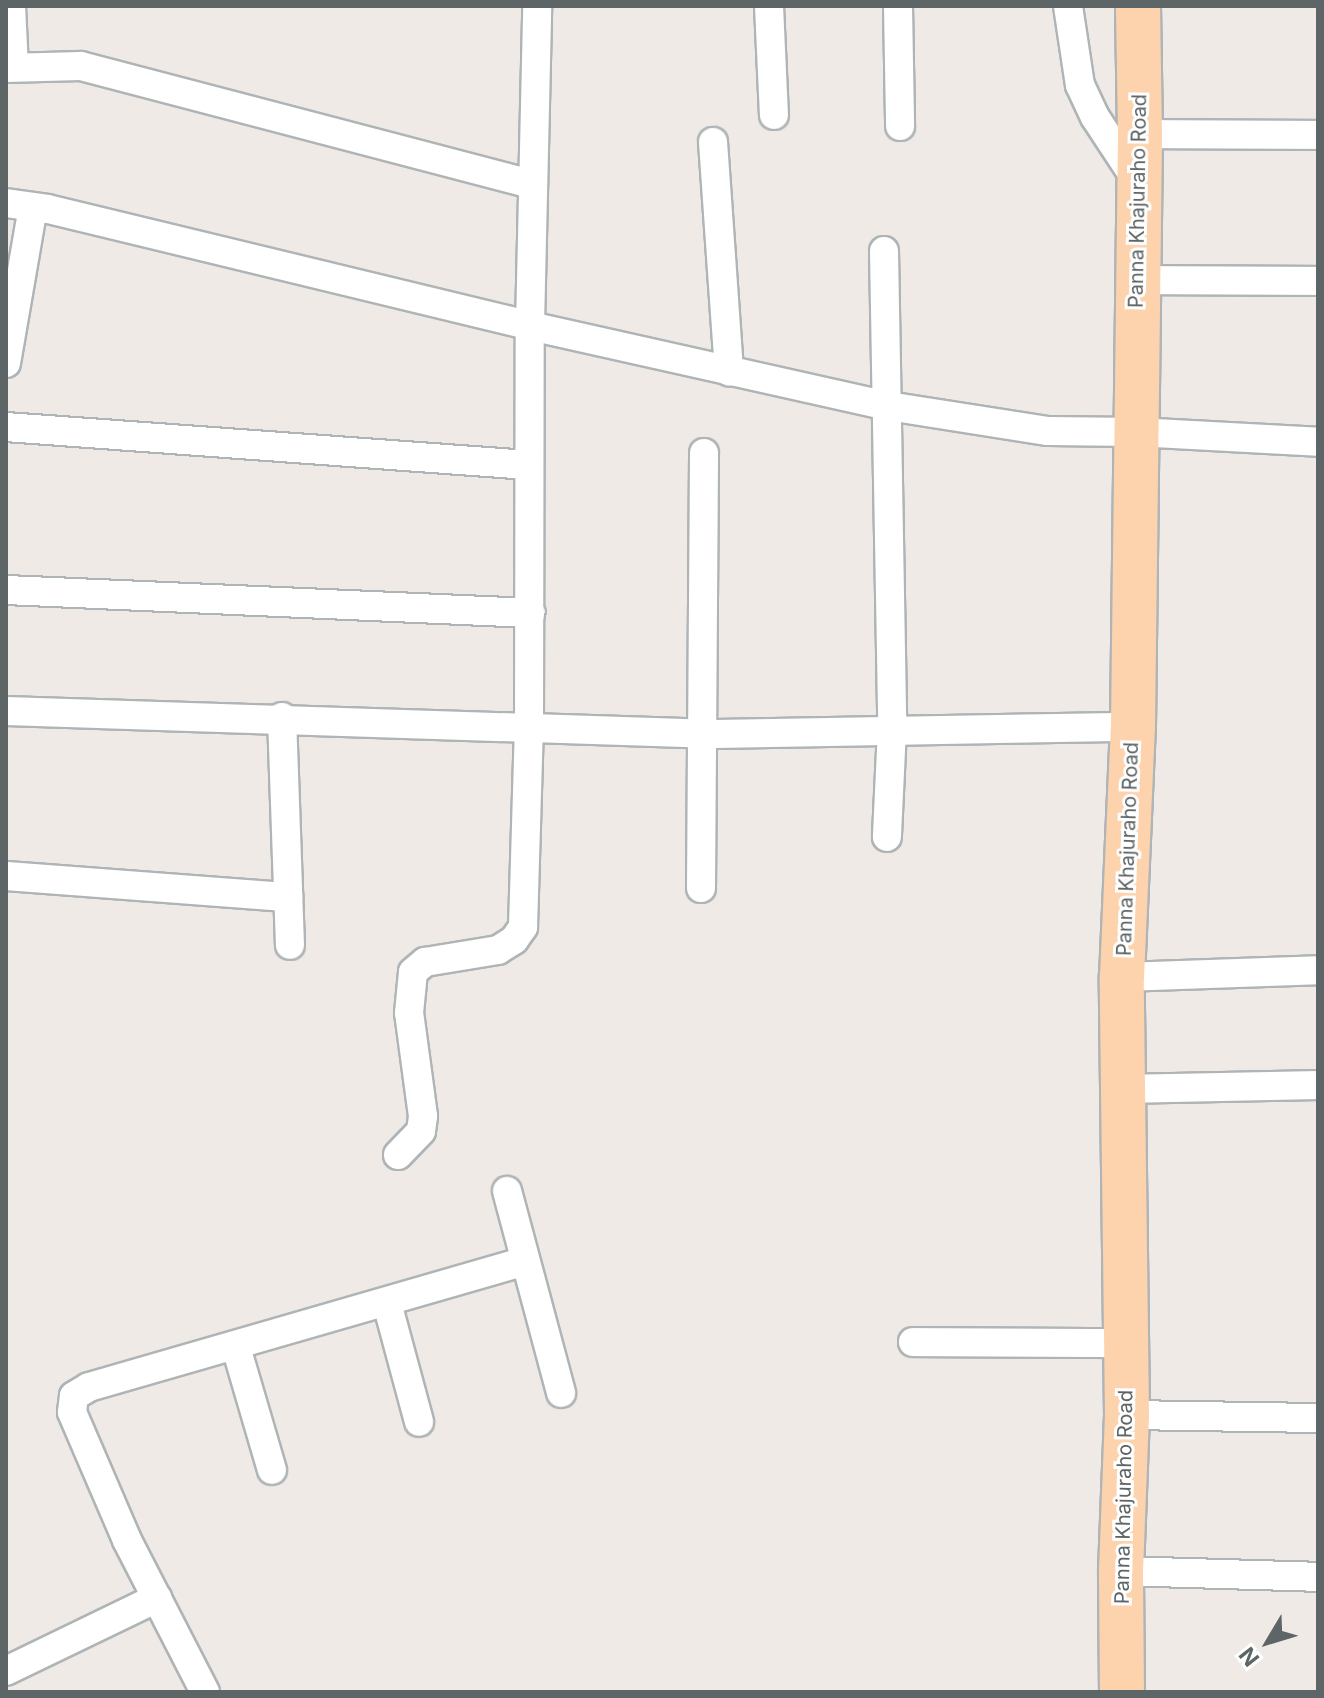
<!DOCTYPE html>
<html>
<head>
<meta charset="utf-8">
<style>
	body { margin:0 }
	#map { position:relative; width:1324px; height:1698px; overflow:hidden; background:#f0eae6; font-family:Inter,sans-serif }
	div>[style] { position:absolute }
	.roads { filter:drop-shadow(2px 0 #afb4b6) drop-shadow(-2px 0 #afb4b6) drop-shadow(0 2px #afb4b6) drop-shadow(0 -2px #afb4b6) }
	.minor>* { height:28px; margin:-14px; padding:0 14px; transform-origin:14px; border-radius:14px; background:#fff }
	.primary>* { height:44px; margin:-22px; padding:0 22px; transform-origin:22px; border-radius:22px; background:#fdd3ae }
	span { translate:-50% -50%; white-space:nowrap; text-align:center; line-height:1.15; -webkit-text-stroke:6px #fff; paint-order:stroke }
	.street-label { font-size:20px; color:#5e6566 }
	.frame { position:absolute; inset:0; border:8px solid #5e6566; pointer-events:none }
	.north { position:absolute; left:1228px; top:1602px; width:80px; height:80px; -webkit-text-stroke:6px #fff; paint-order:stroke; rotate:232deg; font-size:22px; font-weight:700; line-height:32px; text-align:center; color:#5e6566 }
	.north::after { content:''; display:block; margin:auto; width:28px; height:36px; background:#5e6566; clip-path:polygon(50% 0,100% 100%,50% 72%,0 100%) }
</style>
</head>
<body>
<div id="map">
	<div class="roads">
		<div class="minor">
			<div style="left:11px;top:6px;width:61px;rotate:87.2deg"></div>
			<div style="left:769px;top:6px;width:109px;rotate:87.4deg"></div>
			<div style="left:898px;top:6px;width:120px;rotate:89deg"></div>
			<div style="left:1068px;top:6px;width:80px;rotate:81.4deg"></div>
			<div style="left:1080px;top:85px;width:35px;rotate:65deg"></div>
			<div style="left:1095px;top:117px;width:80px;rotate:56.7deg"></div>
			<div style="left:6px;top:68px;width:75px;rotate:-1.5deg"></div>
			<div style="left:81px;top:66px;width:467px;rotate:14.7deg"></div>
			<div style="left:1140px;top:134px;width:178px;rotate:0.3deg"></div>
			<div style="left:713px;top:142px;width:230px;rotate:86deg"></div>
			<div style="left:6px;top:203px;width:42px;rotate:8.1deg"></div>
			<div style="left:48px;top:209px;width:496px;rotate:13.6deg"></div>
			<div style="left:530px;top:326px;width:367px;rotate:12.6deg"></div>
			<div style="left:888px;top:406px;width:162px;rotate:8.9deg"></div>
			<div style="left:1048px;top:431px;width:88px;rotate:0.7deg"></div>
			<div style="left:1136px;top:432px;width:182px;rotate:3.1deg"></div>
			<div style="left:884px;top:251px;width:478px;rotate:89deg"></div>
			<div style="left:892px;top:729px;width:108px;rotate:92.7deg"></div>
			<div style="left:1137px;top:280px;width:181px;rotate:0.3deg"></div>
			<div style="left:6px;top:363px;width:158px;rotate:-80.2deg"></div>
			<div style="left:6px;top:427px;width:524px;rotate:4.16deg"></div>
			<div style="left:6px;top:590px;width:525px;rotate:2.51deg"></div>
			<div style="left:6px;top:711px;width:709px;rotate:1.86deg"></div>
			<div style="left:715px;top:734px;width:418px;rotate:-1deg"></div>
			<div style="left:282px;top:717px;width:228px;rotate:88deg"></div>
			<div style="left:6px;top:876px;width:283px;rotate:4.3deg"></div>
			<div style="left:701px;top:888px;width:435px;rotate:-89.6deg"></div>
			<div style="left:1122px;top:977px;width:196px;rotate:-2deg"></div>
			<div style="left:1124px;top:1089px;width:194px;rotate:-1.2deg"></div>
			<div style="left:398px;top:1155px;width:33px;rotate:-46deg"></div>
			<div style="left:421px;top:1131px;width:15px;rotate:-82deg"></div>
			<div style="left:423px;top:1116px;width:104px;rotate:-97.7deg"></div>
			<div style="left:409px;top:1013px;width:41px;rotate:-84.4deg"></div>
			<div style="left:413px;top:972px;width:16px;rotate:-40deg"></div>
			<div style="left:425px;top:962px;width:74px;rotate:-9.3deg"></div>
			<div style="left:498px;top:950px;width:19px;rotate:-32deg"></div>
			<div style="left:514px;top:940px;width:16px;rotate:-55deg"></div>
			<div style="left:523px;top:927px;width:198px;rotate:-88.3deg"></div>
			<div style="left:529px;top:729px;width:403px;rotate:-89.9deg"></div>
			<div style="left:530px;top:326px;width:320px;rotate:-88.7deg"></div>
			<div style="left:507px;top:1191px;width:209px;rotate:75deg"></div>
			<div style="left:387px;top:1303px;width:123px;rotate:74.9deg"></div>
			<div style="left:913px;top:1342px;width:212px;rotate:0.3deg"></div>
			<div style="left:236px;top:1347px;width:128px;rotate:73.7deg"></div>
			<div style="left:1127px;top:1415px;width:191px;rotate:0.9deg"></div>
			<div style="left:1121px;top:1571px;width:197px;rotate:1.7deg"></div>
			<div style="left:6px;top:1671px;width:168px;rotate:-25.8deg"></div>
			<div style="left:205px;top:1692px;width:171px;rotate:-117.2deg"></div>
			<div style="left:127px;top:1540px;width:139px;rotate:-113.3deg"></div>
			<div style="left:72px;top:1412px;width:16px;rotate:-83deg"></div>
			<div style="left:74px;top:1396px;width:17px;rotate:-31deg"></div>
			<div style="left:89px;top:1387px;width:452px;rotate:-16.1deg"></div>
		</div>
		<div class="primary">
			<div style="left:1122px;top:1692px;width:121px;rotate:-90.5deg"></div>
			<div style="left:1121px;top:1571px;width:156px;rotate:-87.8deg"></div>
			<div style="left:1127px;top:1415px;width:438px;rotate:-90.7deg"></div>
			<div style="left:1122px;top:977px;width:250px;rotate:-87.5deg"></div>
			<div style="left:1133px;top:727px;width:593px;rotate:-89.32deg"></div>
			<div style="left:1140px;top:134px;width:128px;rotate:-90.9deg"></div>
		</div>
	</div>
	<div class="street-label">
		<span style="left:1138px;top:201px;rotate:-89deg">Panna Khajuraho Road</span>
		<span style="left:1128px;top:849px;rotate:-88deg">Panna Khajuraho Road</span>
		<span style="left:1124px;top:1497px;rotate:-89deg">Panna Khajuraho Road</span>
	</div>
	<div class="frame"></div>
	<div class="north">N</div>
</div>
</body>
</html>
